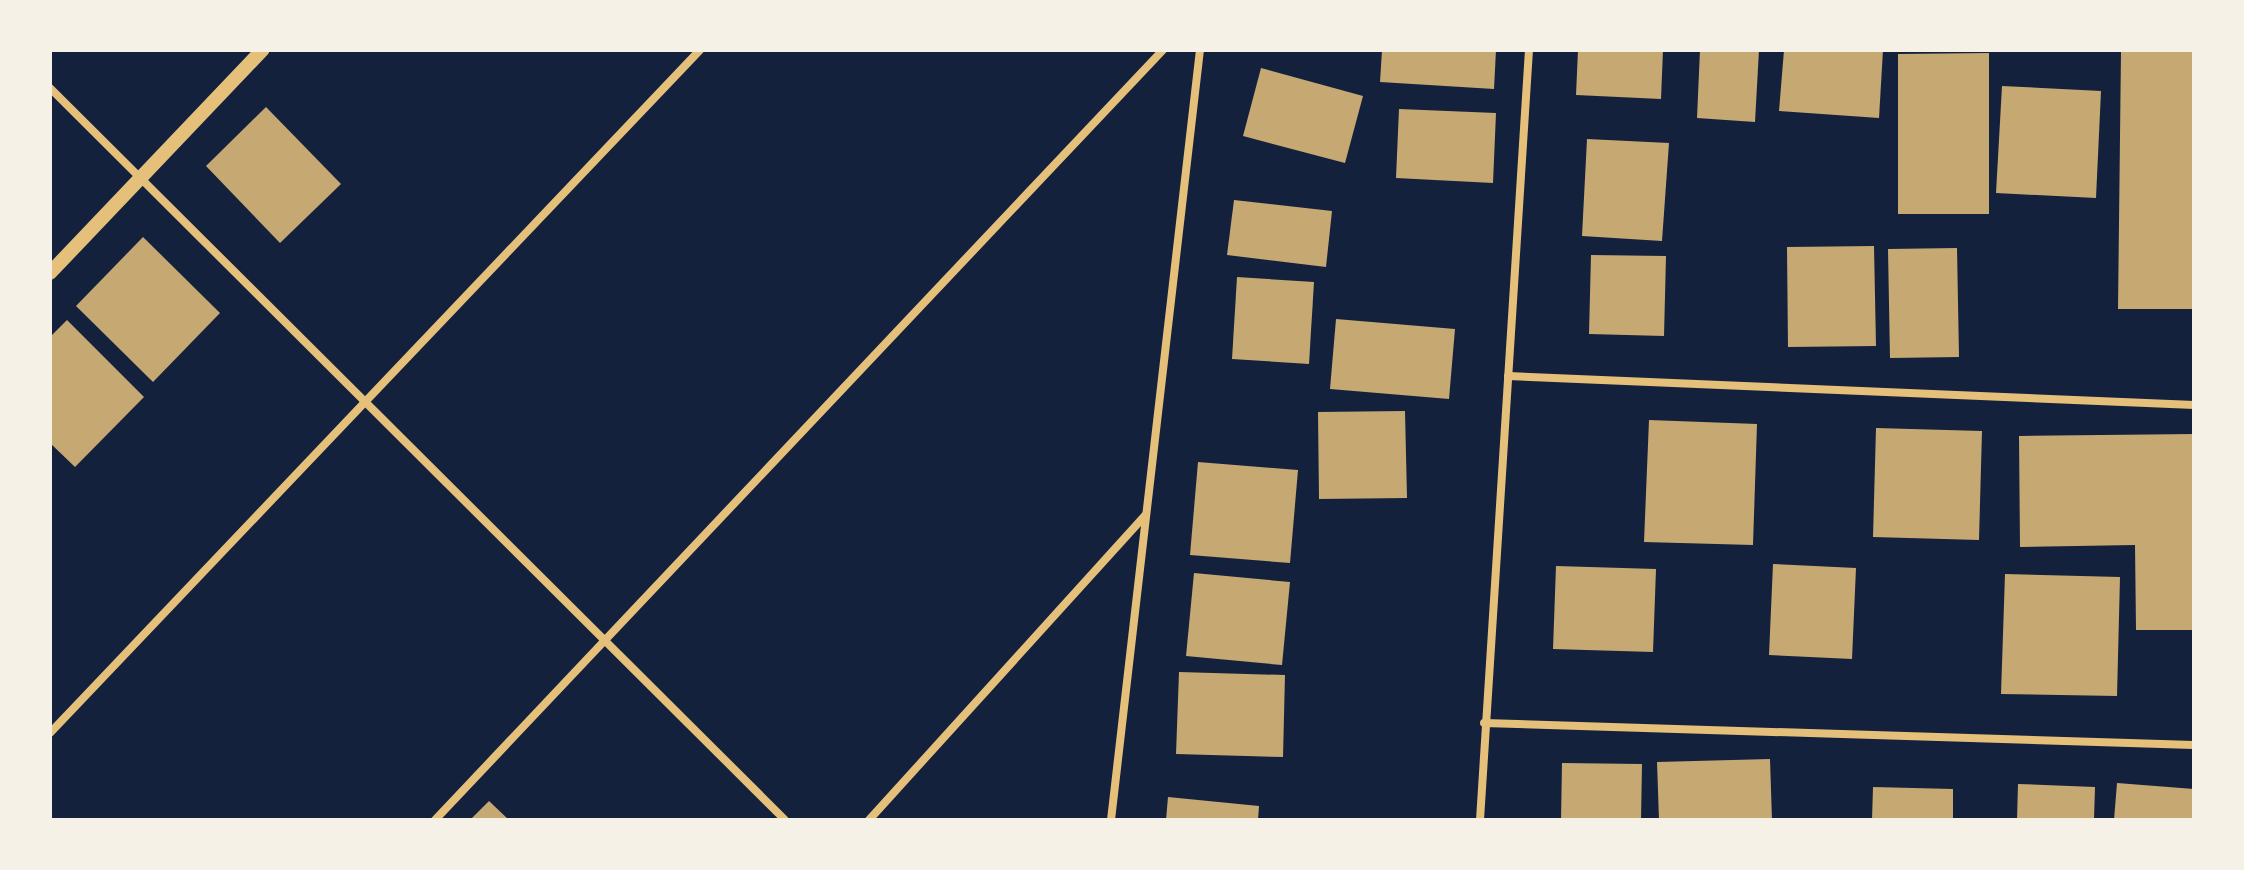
<!DOCTYPE html>
<html>
<head>
<meta charset="utf-8">
<style>
	body { margin:0 }
	#map { position:relative; width:2244px; height:870px; overflow:hidden; background:#14213d; font-family:"PT Sans",sans-serif }
	div>[style] { position:absolute }
	.building>* { inset:0; background:#c6a872 }
	.minor>* { height:8px; margin:-4px; padding:0 4px; transform-origin:4px; border-radius:4px; background:#e5c07b }
	.tertiary>* { height:14px; margin:-7px; padding:0 7px; transform-origin:7px; border-radius:7px; background:#e5c07b }
	span { translate:-50% -50%; white-space:nowrap; text-align:center; line-height:1.15; -webkit-text-stroke:6px #f6f1e7; paint-order:stroke }
	.frame { position:absolute; inset:0; border:52px solid #f6f1e7; pointer-events:none }
</style>
</head>
<body>
<div id="map">
	<div class="building">
		<div style="clip-path:polygon(1382px 50px,1496px 50px,1494px 89px,1380px 82px)"></div>
		<div style="clip-path:polygon(1578px 50px,1663px 50px,1661px 99px,1576px 95px)"></div>
		<div style="clip-path:polygon(1700px 50px,1759px 50px,1755px 122px,1697px 118px)"></div>
		<div style="clip-path:polygon(1784px 50px,1883px 50px,1879px 118px,1779px 111px)"></div>
		<div style="clip-path:polygon(2121px 51px,2194px 52px,2194px 309px,2118px 309px)"></div>
		<div style="clip-path:polygon(1989px 53px,1989px 214px,1898px 214px,1898px 54px)"></div>
		<div style="clip-path:polygon(1261px 68px,1363px 96px,1345px 163px,1243px 136px)"></div>
		<div style="clip-path:polygon(2002px 86px,2101px 91px,2096px 198px,1996px 193px)"></div>
		<div style="clip-path:polygon(266px 107px,341px 184px,280px 243px,206px 166px)"></div>
		<div style="clip-path:polygon(1399px 109px,1496px 113px,1493px 183px,1396px 178px)"></div>
		<div style="clip-path:polygon(1587px 139px,1669px 143px,1662px 241px,1582px 236px)"></div>
		<div style="clip-path:polygon(1234px 200px,1332px 211px,1326px 267px,1227px 255px)"></div>
		<div style="clip-path:polygon(143px 237px,220px 313px,153px 382px,76px 306px)"></div>
		<div style="clip-path:polygon(1874px 246px,1876px 346px,1788px 347px,1787px 247px)"></div>
		<div style="clip-path:polygon(1957px 248px,1959px 357px,1890px 358px,1888px 249px)"></div>
		<div style="clip-path:polygon(1591px 255px,1666px 256px,1664px 336px,1589px 334px)"></div>
		<div style="clip-path:polygon(1237px 277px,1314px 282px,1309px 364px,1232px 359px)"></div>
		<div style="clip-path:polygon(1336px 319px,1455px 329px,1449px 399px,1330px 389px)"></div>
		<div style="clip-path:polygon(67px 320px,144px 397px,75px 467px,50px 443px,50px 337px)"></div>
		<div style="clip-path:polygon(1405px 411px,1407px 498px,1319px 499px,1318px 412px)"></div>
		<div style="clip-path:polygon(1649px 420px,1757px 424px,1753px 545px,1644px 542px)"></div>
		<div style="clip-path:polygon(1876px 428px,1982px 431px,1979px 540px,1873px 537px)"></div>
		<div style="clip-path:polygon(2194px 434px,2194px 630px,2136px 630px,2135px 545px,2020px 547px,2019px 436px)"></div>
		<div style="clip-path:polygon(1198px 462px,1298px 470px,1290px 563px,1190px 555px)"></div>
		<div style="clip-path:polygon(1773px 564px,1856px 568px,1852px 659px,1769px 655px)"></div>
		<div style="clip-path:polygon(1556px 566px,1656px 569px,1653px 652px,1553px 649px)"></div>
		<div style="clip-path:polygon(1194px 573px,1290px 582px,1282px 665px,1186px 656px)"></div>
		<div style="clip-path:polygon(2005px 574px,2120px 577px,2117px 696px,2001px 694px)"></div>
		<div style="clip-path:polygon(1179px 672px,1285px 675px,1283px 757px,1176px 754px)"></div>
		<div style="clip-path:polygon(1770px 759px,1772px 820px,1659px 820px,1657px 762px)"></div>
		<div style="clip-path:polygon(1562px 763px,1642px 764px,1641px 820px,1561px 820px)"></div>
		<div style="clip-path:polygon(2117px 783px,2194px 789px,2194px 820px,2114px 820px)"></div>
		<div style="clip-path:polygon(2018px 784px,2095px 787px,2094px 820px,2017px 820px)"></div>
		<div style="clip-path:polygon(1873px 787px,1953px 789px,1953px 820px,1872px 820px)"></div>
		<div style="clip-path:polygon(1168px 797px,1259px 806px,1258px 820px,1166px 820px)"></div>
		<div style="clip-path:polygon(489px 801px,509px 820px,470px 820px)"></div>
	</div>
	<div class="minor">
		<div style="left:50px;top:88px;width:1037px;rotate:44.88deg"></div>
		<div style="left:1508px;top:376px;width:687px;rotate:2.42deg"></div>
		<div style="left:1484px;top:723px;width:710px;rotate:1.77deg"></div>
		<div style="left:50px;top:733px;width:943px;rotate:-46.42deg"></div>
		<div style="left:435px;top:820px;width:1060px;rotate:-46.61deg"></div>
		<div style="left:869px;top:820px;width:412px;rotate:-47.8deg"></div>
		<div style="left:1111px;top:820px;width:775px;rotate:-83.41deg"></div>
		<div style="left:1480px;top:820px;width:772px;rotate:-86.36deg"></div>
	</div>
	<div class="tertiary">
		<div style="left:50px;top:273px;width:308px;rotate:-46.4deg"></div>
	</div>
	<div class="frame"></div>
</div>
</body>
</html>
